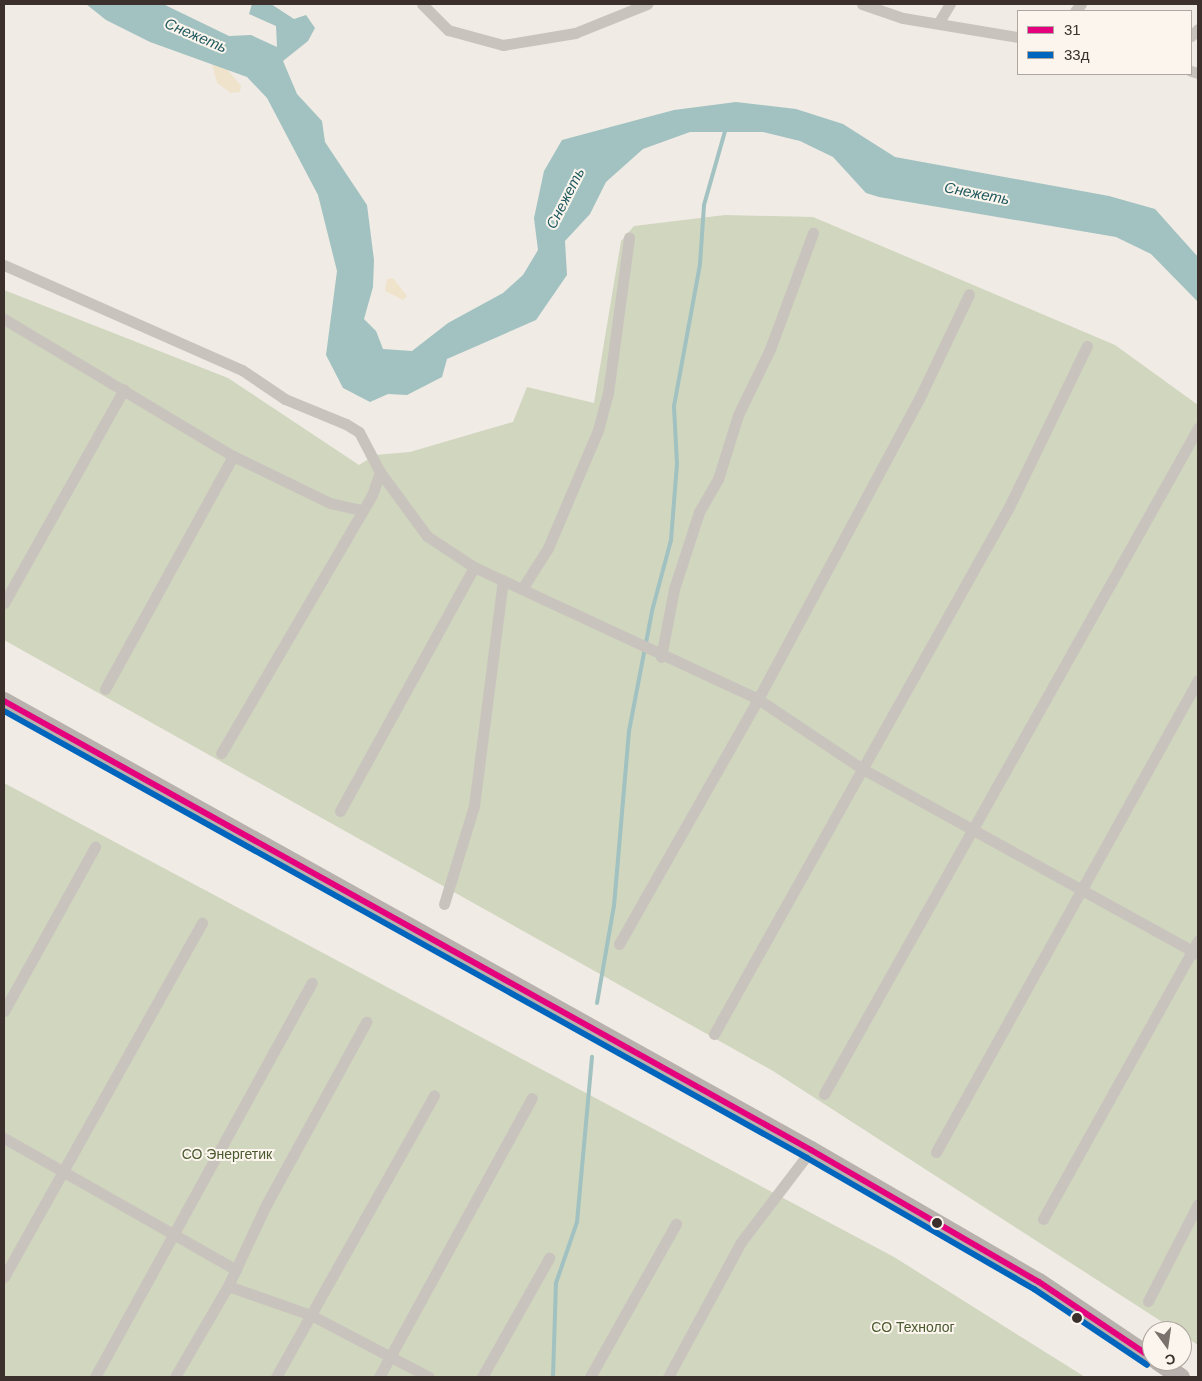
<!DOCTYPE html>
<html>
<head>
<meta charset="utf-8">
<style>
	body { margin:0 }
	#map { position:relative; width:1202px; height:1381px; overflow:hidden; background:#f0ebe5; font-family:Helvetica,sans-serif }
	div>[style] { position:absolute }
	.green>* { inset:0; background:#d1d6bf }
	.sand>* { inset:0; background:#efe3cc }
	.water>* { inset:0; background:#a1c2c1 }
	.stream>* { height:4px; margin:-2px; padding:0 2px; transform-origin:2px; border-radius:2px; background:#a1c2c1 }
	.street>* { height:11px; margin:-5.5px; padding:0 5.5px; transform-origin:5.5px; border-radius:5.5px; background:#c9c3be }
	.primary>* { height:18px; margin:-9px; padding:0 9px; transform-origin:9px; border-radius:9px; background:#b8b1ad }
	.bus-1>* { height:6px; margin:-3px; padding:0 3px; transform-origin:3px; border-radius:3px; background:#e5007d }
	.bus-2>* { height:6px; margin:-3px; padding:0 3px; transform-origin:3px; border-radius:3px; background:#0065bd }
	.dots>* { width:14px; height:14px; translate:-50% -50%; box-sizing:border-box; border:2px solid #fbf5ee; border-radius:50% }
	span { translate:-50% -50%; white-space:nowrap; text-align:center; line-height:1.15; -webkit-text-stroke:4px #fbf5ee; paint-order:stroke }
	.park-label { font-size:14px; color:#4a5a2e }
	.water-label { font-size:15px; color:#1f5a5e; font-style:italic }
	.frame { position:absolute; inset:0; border:5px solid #3b302b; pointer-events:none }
	.legend { position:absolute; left:1017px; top:10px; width:175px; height:65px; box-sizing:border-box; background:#fbf5ee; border:1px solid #aea6a0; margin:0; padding:6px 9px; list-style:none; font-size:15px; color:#3b302b }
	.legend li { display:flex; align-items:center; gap:10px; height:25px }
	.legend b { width:25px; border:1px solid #aea6a0 }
	.north { position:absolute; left:1142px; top:1321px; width:50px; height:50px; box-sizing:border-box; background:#fbf5ee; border:1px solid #aea6a0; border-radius:50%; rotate:166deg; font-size:14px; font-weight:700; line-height:20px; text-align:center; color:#3b302b }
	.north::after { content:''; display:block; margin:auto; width:18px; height:22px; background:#7a716c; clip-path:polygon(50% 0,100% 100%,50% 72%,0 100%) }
</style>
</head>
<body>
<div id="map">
	<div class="green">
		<div style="clip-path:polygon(725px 215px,813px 217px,1115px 345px,1198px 405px,1198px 1345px,773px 1071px,4px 640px,4px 290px,228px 378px,359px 465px,375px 455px,410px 452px,513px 422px,527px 387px,594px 403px,621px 241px,634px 226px)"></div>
		<div style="clip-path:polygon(4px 783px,894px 1257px,1085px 1377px,4px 1377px)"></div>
	</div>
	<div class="sand">
		<div style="clip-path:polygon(212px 64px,227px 69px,241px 86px,240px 92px,231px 93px,217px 83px)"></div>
		<div style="clip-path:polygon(393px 278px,407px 296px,403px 300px,385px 291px,387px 279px)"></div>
	</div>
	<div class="water">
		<div style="clip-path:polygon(86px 4px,163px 4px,229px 36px,251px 35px,277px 47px,276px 26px,249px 14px,252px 4px,271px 4px,294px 19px,306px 15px,315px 28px,308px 41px,283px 61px,297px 94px,322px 121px,325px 142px,367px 205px,374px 260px,373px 287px,364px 319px,376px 331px,383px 349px,412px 351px,448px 323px,503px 293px,523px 275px,538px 250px,534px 218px,544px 171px,562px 140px,674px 110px,736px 102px,796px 109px,843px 124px,895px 157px,1109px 196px,1155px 209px,1198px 257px,1198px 302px,1151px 254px,1116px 237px,879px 197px,866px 193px,833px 157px,800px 141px,763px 132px,690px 132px,643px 149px,606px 182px,590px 214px,565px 241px,567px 275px,536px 320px,447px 359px,442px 377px,407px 395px,388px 394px,370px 402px,343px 388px,326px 355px,337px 271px,318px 195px,267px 98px,247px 77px,150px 42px,106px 20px)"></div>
	</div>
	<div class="stream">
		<div style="left:597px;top:1003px;width:98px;rotate:-80.1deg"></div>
		<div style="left:614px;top:906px;width:176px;rotate:-85.1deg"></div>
		<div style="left:629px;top:731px;width:122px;rotate:-79.1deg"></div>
		<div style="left:652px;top:611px;width:73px;rotate:-75deg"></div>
		<div style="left:671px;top:540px;width:76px;rotate:-85.5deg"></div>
		<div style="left:677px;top:464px;width:58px;rotate:-93deg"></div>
		<div style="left:674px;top:406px;width:144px;rotate:-79.6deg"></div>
		<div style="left:700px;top:264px;width:59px;rotate:-86.1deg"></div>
		<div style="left:704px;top:205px;width:80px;rotate:-74.1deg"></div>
		<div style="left:553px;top:1377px;width:94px;rotate:-88.2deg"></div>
		<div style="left:556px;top:1283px;width:65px;rotate:-71deg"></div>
		<div style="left:577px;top:1222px;width:166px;rotate:-84.8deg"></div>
	</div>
	<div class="street">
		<div style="left:422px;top:4px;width:37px;rotate:45deg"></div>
		<div style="left:448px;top:30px;width:57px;rotate:15.3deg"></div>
		<div style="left:503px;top:45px;width:73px;rotate:-9.5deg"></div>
		<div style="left:575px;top:33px;width:78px;rotate:-21.9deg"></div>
		<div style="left:862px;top:4px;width:43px;rotate:18.9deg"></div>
		<div style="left:903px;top:18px;width:117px;rotate:9.4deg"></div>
		<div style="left:1075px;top:11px;width:9px;rotate:-49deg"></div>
		<div style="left:939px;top:22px;width:21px;rotate:-59deg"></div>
		<div style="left:1191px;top:36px;width:10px;rotate:-45deg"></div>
		<div style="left:1191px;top:71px;width:7px;rotate:16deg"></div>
		<div style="left:4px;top:265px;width:260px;rotate:23.8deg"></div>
		<div style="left:242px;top:370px;width:52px;rotate:34deg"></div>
		<div style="left:285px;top:399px;width:66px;rotate:22.3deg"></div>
		<div style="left:346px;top:424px;width:15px;rotate:32deg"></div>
		<div style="left:359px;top:432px;width:45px;rotate:62.3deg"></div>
		<div style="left:380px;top:472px;width:24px;rotate:109deg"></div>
		<div style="left:372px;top:495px;width:299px;rotate:120.3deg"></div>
		<div style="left:4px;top:319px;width:267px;rotate:30.9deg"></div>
		<div style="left:233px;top:456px;width:108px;rotate:25.9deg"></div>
		<div style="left:330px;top:503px;width:31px;rotate:13deg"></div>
		<div style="left:380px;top:472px;width:79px;rotate:53.7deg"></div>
		<div style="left:427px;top:536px;width:56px;rotate:33.4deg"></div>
		<div style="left:474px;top:567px;width:313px;rotate:24.9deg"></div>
		<div style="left:758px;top:699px;width:124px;rotate:33.8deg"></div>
		<div style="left:861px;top:768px;width:385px;rotate:28.9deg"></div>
		<div style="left:522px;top:589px;width:49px;rotate:-57.6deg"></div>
		<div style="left:548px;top:548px;width:128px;rotate:-67deg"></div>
		<div style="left:598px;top:430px;width:38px;rotate:-75deg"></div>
		<div style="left:608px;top:393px;width:157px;rotate:-82.3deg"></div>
		<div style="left:4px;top:603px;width:245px;rotate:-60.7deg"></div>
		<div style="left:661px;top:657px;width:69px;rotate:-79.2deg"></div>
		<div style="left:674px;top:589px;width:81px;rotate:-72deg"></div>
		<div style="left:699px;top:512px;width:38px;rotate:-60deg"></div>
		<div style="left:718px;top:479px;width:67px;rotate:-72.6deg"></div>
		<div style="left:738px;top:415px;width:73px;rotate:-64.1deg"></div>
		<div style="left:770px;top:349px;width:124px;rotate:-69.7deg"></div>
		<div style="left:105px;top:689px;width:266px;rotate:-61.2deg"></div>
		<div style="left:340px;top:811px;width:278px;rotate:-61.2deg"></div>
		<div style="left:444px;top:904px;width:102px;rotate:-73deg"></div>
		<div style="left:474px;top:806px;width:228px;rotate:-82.7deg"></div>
		<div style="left:619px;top:944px;width:282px;rotate:-60.4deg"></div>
		<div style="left:758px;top:699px;width:340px;rotate:-61.8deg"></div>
		<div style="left:919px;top:399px;width:116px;rotate:-64.5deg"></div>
		<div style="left:4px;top:1011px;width:188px;rotate:-61deg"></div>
		<div style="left:714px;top:1034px;width:604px;rotate:-60.76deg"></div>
		<div style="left:1009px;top:507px;width:179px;rotate:-64.2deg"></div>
		<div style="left:824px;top:1094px;width:764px;rotate:-60.68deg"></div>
		<div style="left:4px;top:1138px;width:267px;rotate:29.6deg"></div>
		<div style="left:936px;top:1152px;width:540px;rotate:-60.97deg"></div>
		<div style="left:1043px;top:1219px;width:319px;rotate:-60.9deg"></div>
		<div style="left:4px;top:1277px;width:406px;rotate:-60.8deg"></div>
		<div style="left:228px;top:1286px;width:88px;rotate:19.3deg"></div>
		<div style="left:311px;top:1315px;width:133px;rotate:27.7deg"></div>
		<div style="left:1148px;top:1301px;width:109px;rotate:-62.7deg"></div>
		<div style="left:95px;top:1377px;width:450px;rotate:-61.2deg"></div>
		<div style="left:175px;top:1377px;width:105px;rotate:-59.8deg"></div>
		<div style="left:228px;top:1286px;width:89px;rotate:-64.9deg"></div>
		<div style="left:266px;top:1205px;width:209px;rotate:-61.3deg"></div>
		<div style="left:276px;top:1377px;width:323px;rotate:-60.7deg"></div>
		<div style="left:379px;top:1377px;width:318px;rotate:-61.3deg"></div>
		<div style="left:482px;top:1377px;width:137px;rotate:-60.6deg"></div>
		<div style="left:590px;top:1377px;width:176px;rotate:-60.7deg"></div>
		<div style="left:668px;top:1377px;width:153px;rotate:-61.6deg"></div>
		<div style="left:741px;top:1242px;width:116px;rotate:-52.7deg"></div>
	</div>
	<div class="primary">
		<div style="left:4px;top:701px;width:923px;rotate:29.09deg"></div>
		<div style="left:811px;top:1150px;width:263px;rotate:30.1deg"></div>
		<div style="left:1039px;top:1282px;width:136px;rotate:33.9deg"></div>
		<div style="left:1157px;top:1361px;width:29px;rotate:34deg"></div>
	</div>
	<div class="bus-1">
		<div style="left:4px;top:701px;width:923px;rotate:29.09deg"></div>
		<div style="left:811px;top:1150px;width:263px;rotate:30.1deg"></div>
		<div style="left:1039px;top:1282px;width:136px;rotate:33.9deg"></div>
	</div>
	<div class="bus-2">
		<div style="left:4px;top:711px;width:919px;rotate:29.1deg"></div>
		<div style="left:807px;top:1158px;width:262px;rotate:30deg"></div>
		<div style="left:1034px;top:1289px;width:136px;rotate:33.9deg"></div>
	</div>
	<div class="dots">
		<div style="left:937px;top:1223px;background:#3b302b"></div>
		<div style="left:1077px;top:1318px;background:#3b302b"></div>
	</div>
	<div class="park-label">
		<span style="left:227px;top:1154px">СО Энергетик</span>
		<span style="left:913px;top:1327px">СО Технолог</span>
	</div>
	<div class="water-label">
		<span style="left:196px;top:35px;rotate:23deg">Снежеть</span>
		<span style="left:977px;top:193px;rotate:11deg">Снежеть</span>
		<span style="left:565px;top:198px;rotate:-63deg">Снежеть</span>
	</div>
	<div class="frame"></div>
	<ul class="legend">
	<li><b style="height:6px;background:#e5007d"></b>31</li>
	<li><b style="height:6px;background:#0065bd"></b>33д</li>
	</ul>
	<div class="north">С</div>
</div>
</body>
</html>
